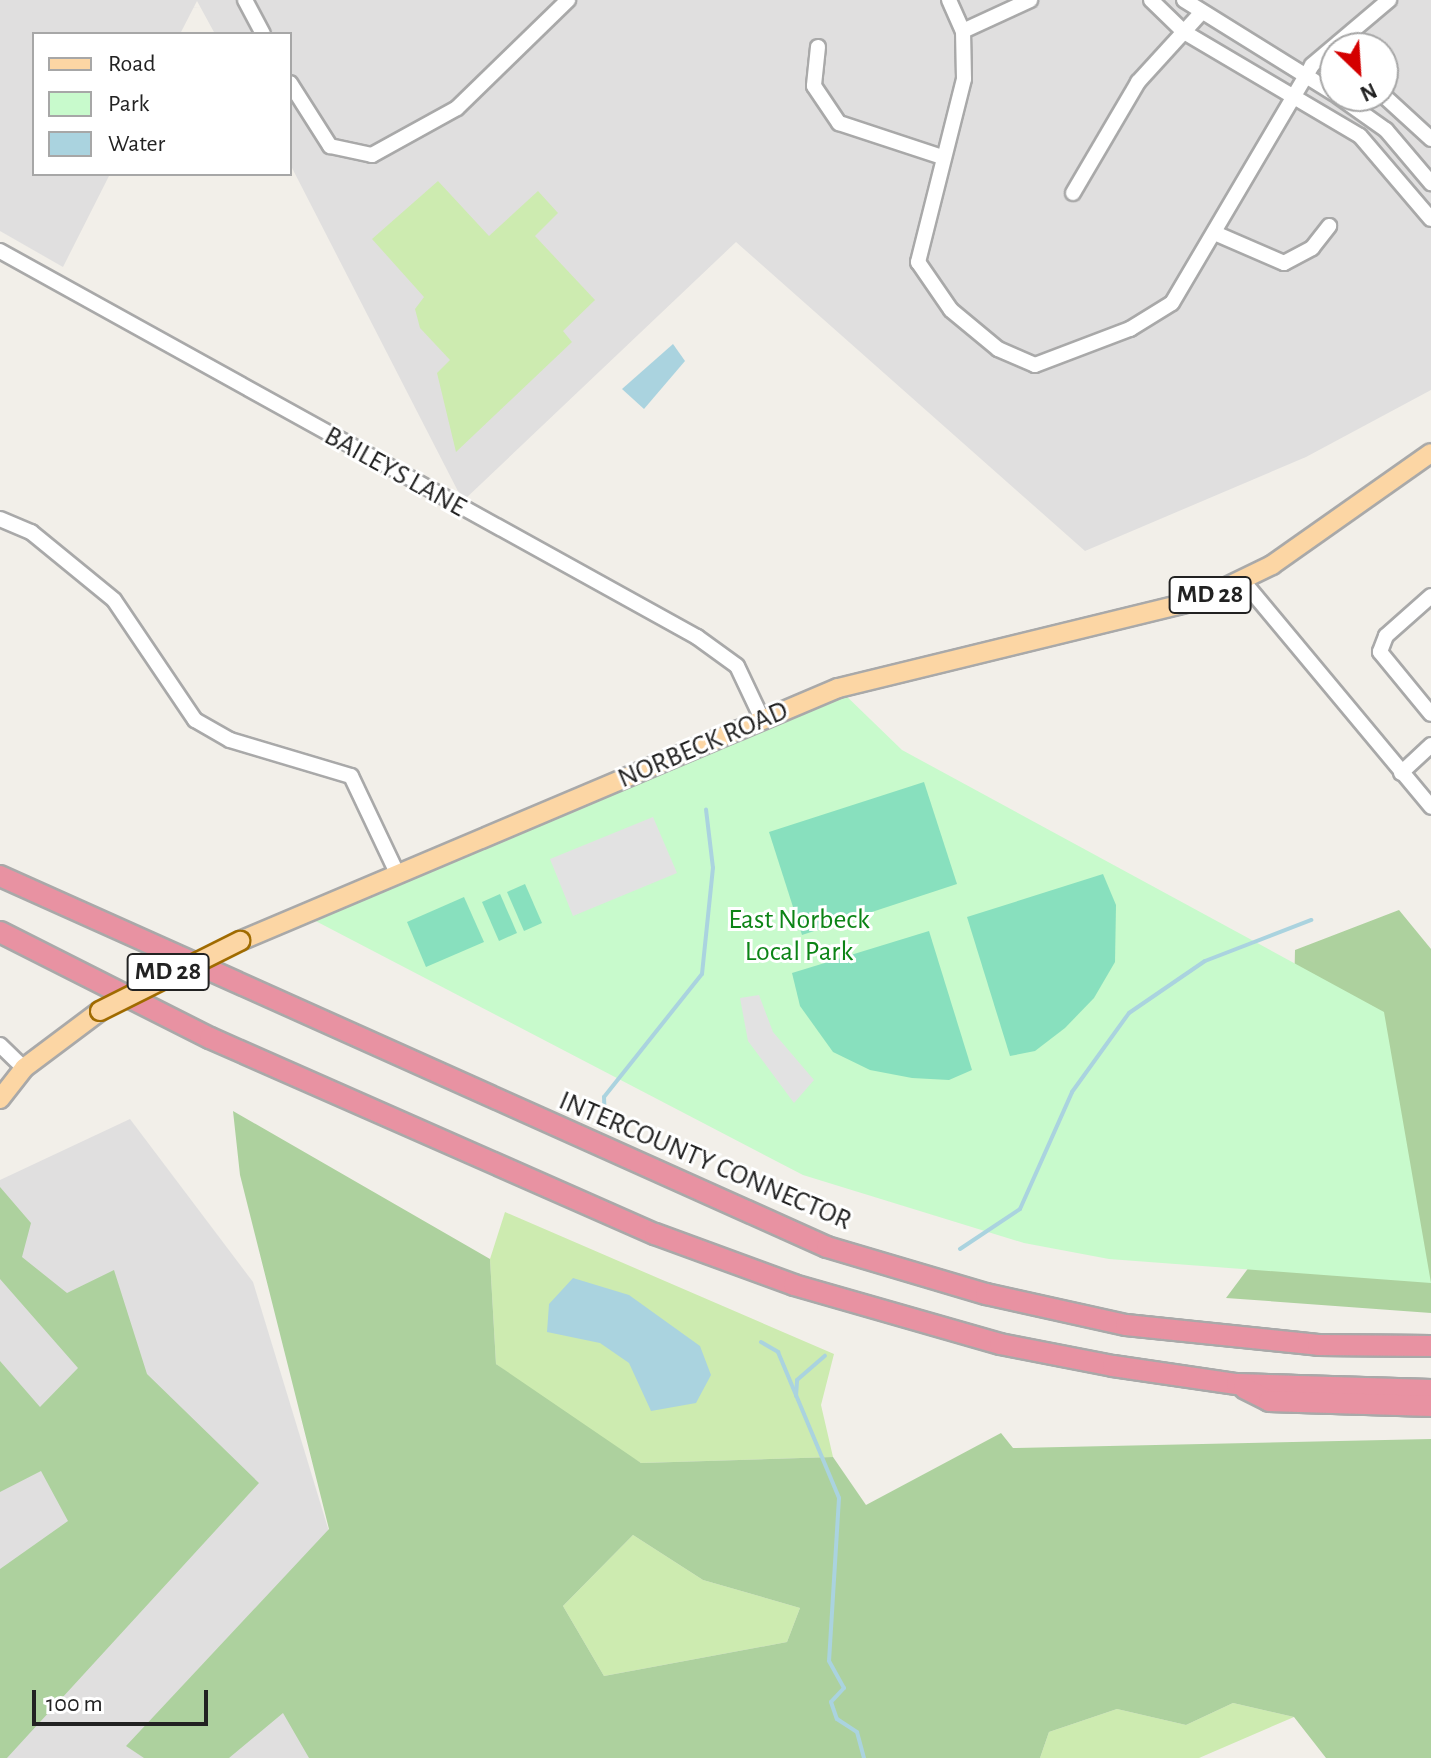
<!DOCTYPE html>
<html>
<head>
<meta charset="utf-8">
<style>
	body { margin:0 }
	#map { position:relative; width:1431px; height:1758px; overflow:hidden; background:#f2efe9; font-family:"Alegreya Sans",sans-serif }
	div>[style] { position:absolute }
	.residential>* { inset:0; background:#e0dfdf }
	.grass>* { inset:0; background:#cdebb0 }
	.forest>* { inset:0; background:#add19e }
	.park>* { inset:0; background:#c8facc }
	.pitch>* { inset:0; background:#88e0be }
	.parking>* { inset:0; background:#e2e2e2 }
	.water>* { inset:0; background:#aad3df }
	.stream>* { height:4px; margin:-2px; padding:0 2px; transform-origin:2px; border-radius:2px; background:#aad3df }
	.roads { filter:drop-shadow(2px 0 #a9a9a9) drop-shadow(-2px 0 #a9a9a9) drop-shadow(0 2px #a9a9a9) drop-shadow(0 -2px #a9a9a9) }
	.minor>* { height:14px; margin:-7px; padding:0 7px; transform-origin:7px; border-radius:7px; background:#fff }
	.major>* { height:18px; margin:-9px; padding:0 9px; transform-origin:9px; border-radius:9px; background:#fcd6a4 }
	.highway>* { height:20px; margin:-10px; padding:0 10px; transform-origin:10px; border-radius:10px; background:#e892a2 }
	.bridges { filter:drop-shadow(2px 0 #a06b00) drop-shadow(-2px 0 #a06b00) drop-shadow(0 2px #a06b00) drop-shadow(0 -2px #a06b00) }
	.major-bridge>* { height:18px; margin:-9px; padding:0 9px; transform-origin:9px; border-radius:9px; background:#fcd6a4 }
	span { translate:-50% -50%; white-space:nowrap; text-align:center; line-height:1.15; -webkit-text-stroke:6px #fff; paint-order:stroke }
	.shield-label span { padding:2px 6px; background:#fff; border:2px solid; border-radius:6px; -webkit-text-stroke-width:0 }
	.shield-label { font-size:26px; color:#222; font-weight:700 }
	.street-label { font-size:28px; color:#222 }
	.park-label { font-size:28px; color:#0c8416 }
	.legend { position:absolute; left:32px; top:32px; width:260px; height:144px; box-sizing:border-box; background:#fff; border:2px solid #a7a7a7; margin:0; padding:10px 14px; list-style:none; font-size:24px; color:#222 }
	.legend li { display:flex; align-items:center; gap:16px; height:40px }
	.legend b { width:40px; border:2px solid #a7a7a7 }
	.north { position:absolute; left:1319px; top:32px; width:80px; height:80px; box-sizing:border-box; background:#fff; border:2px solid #a7a7a7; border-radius:50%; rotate:155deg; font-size:22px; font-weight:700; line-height:32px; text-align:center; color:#222 }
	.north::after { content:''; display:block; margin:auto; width:28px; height:36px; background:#d40000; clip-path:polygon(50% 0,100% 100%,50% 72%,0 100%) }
	.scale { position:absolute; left:32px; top:1690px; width:176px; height:36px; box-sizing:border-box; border:4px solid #222; border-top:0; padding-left:10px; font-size:24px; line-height:28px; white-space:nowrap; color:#222; -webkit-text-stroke:6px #fff; paint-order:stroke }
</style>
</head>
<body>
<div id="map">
	<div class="residential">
		<div style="clip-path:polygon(evenodd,0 0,1431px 0,1431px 390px,1306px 457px,1085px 551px,736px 242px,463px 501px,290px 164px,290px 34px,215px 34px,197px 1px,180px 34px,34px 34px,34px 174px,110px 174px,63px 267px,0 231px,0 0,1335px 48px,1383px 48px,1383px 96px,1335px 96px,1335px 48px)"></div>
		<div style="clip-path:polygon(130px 1119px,253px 1282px,398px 1758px,0 1758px,0 1180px)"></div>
	</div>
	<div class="grass">
		<div style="clip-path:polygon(438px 181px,489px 236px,538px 191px,558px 213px,535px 236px,595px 300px,563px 331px,572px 342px,456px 452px,437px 373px,450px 360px,420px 328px,415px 309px,424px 297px,372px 239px)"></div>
		<div style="clip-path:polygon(505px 1212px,834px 1354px,821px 1405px,833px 1457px,641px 1463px,574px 1423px,496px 1364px,490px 1259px)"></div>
		<div style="clip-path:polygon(633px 1535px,703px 1580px,800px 1608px,787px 1642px,604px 1676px,563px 1606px)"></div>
		<div style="clip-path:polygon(1233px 1703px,1294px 1717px,1199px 1758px,1040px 1758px,1049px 1732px,1117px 1709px,1186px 1725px)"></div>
	</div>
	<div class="forest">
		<div style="clip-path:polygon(1399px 910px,1431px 949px,1431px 1313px,1226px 1298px,1264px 1247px,1293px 1040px,1295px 950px)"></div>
		<div style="clip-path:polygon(evenodd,233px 1111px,490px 1259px,496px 1364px,641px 1463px,833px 1457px,866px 1505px,1001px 1433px,1013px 1448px,1431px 1439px,1431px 1758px,1326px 1758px,1294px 1717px,1233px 1703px,1186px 1725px,1117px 1709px,1049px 1732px,1040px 1758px,309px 1758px,283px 1713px,229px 1758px,144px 1758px,126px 1746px,329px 1529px,240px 1175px,233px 1111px,633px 1535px,703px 1580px,800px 1608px,787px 1642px,604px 1676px,563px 1606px,633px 1535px)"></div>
		<div style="clip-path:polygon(0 1187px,31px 1223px,22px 1257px,67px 1293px,114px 1270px,147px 1374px,259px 1483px,7px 1758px,0 1758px,0 1569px,68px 1521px,41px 1471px,0 1492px,0 1361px,40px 1407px,78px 1368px,0 1279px)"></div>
	</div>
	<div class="park">
		<div style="clip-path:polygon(838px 688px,902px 750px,1384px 1012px,1431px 1283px,1109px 1259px,1024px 1243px,803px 1175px,306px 916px)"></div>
	</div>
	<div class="pitch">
		<div style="clip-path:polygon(924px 782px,957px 884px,802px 935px,769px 832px)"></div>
		<div style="clip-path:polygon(1103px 874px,1116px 905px,1115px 962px,1094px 998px,1065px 1028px,1035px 1051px,1010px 1056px,967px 917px)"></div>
		<div style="clip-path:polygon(525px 884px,542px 923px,524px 931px,507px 892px)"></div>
		<div style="clip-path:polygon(500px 894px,517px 933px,499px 941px,482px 902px)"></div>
		<div style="clip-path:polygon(464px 897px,484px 942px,426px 967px,407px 922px)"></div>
		<div style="clip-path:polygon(929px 931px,972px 1070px,949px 1080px,912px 1078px,870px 1070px,833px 1052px,800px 1006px,792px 973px)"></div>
	</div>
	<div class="parking">
		<div style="clip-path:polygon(653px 817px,677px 873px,573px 916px,550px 859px)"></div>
		<div style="clip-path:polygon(759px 995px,773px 1032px,814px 1080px,794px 1103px,748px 1041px,740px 998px)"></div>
	</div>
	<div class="water">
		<div style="clip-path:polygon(673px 344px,685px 361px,644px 409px,622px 389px)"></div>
		<div style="clip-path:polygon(573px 1278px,629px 1295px,700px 1346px,711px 1375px,696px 1403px,651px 1411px,629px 1363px,600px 1343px,547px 1332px,549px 1304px)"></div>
	</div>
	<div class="stream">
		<div style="left:605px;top:1125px;width:28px;rotate:-92deg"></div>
		<div style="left:604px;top:1097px;width:157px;rotate:-51.5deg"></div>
		<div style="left:702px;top:974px;width:107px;rotate:-84.1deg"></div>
		<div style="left:713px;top:868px;width:59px;rotate:-96.8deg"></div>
		<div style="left:960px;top:1249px;width:72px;rotate:-33.7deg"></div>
		<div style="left:1020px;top:1209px;width:128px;rotate:-66deg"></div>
		<div style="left:1072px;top:1092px;width:97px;rotate:-54.2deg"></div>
		<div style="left:1129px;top:1013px;width:92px;rotate:-34.4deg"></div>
		<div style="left:1205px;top:961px;width:114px;rotate:-21.1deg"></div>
		<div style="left:761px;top:1342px;width:20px;rotate:30deg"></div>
		<div style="left:778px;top:1352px;width:158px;rotate:67.3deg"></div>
		<div style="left:839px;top:1498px;width:163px;rotate:93.5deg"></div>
		<div style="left:829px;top:1661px;width:31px;rotate:61deg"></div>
		<div style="left:844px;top:1688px;width:19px;rotate:133deg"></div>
		<div style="left:831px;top:1702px;width:18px;rotate:71deg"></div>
		<div style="left:837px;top:1719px;width:24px;rotate:33deg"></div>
		<div style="left:857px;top:1732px;width:27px;rotate:75deg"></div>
		<div style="left:796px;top:1396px;width:16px;rotate:-86deg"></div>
		<div style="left:797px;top:1380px;width:37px;rotate:-41deg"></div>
	</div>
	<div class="roads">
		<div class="minor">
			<div style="left:245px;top:0;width:38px;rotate:62deg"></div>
			<div style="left:949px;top:0;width:34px;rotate:66deg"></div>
			<div style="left:963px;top:31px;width:48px;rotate:88.8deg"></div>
			<div style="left:964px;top:79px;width:189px;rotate:104.1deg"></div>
			<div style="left:918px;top:262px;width:58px;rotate:55.5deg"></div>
			<div style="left:951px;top:310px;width:61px;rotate:39.7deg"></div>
			<div style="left:998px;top:349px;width:40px;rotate:23.4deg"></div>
			<div style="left:1035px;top:365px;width:102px;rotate:-20.8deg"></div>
			<div style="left:1130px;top:329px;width:49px;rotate:-31.8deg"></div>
			<div style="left:1172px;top:303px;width:276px;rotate:-59.5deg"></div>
			<div style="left:1312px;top:65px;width:101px;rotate:-40.2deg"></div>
			<div style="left:1151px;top:0;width:46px;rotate:44.1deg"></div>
			<div style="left:1184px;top:32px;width:204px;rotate:30.6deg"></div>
			<div style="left:1360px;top:136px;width:109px;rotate:49.5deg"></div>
			<div style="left:1184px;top:0;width:178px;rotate:31.9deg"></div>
			<div style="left:963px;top:31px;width:74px;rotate:-24.8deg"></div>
			<div style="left:818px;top:47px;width:39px;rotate:96deg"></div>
			<div style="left:814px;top:86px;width:45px;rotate:56deg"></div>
			<div style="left:839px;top:123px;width:105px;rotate:18.3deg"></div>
			<div style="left:290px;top:83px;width:75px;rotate:57.6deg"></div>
			<div style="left:330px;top:146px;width:43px;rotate:12.1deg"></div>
			<div style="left:372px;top:155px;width:97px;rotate:-28.9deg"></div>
			<div style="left:457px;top:108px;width:155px;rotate:-44.2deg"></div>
			<div style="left:1383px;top:95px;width:65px;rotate:42.5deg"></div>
			<div style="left:1338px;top:96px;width:59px;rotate:35.3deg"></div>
			<div style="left:1386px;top:130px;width:70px;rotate:49.7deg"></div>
			<div style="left:1073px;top:193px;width:129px;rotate:-59.6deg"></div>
			<div style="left:1138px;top:82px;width:92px;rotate:-47.6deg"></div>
			<div style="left:1217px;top:234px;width:73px;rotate:23.4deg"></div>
			<div style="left:1284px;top:263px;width:32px;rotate:-28deg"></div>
			<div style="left:1312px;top:248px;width:28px;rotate:-52deg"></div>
			<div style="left:0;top:251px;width:797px;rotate:28.98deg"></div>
			<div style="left:697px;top:637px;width:49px;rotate:35.9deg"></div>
			<div style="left:737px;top:666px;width:59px;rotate:64.7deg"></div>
			<div style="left:0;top:519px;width:34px;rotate:23deg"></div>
			<div style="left:31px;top:532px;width:107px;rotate:39.3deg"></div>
			<div style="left:114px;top:600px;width:145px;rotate:56deg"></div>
			<div style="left:195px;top:720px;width:40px;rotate:29.7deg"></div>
			<div style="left:230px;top:740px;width:126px;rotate:16.6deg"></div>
			<div style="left:351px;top:776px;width:107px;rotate:64.6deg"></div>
			<div style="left:1243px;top:581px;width:294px;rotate:50.2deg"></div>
			<div style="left:1431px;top:596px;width:60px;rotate:138.4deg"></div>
			<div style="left:1386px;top:636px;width:17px;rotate:111deg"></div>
			<div style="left:1380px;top:652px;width:80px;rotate:50.6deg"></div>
			<div style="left:1401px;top:773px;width:41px;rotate:-43deg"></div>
			<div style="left:0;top:1045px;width:33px;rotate:44deg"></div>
		</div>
		<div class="major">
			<div style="left:240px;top:941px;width:649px;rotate:-22.93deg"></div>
			<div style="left:838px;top:688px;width:373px;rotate:-13.7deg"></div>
			<div style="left:1200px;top:600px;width:80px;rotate:-25.9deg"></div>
			<div style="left:1272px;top:565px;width:194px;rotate:-35.2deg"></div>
			<div style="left:0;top:1099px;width:39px;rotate:-52deg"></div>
			<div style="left:24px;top:1068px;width:95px;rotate:-36.9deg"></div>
		</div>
		<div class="highway">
			<div style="left:0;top:876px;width:906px;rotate:24.16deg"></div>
			<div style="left:827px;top:1247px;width:166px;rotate:16.5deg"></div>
			<div style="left:986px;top:1294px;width:143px;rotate:12.5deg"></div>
			<div style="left:1126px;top:1325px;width:193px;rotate:5.9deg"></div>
			<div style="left:1318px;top:1345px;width:113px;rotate:0.5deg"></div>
			<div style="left:0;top:932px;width:235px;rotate:26.8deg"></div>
			<div style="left:210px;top:1038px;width:486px;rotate:23.8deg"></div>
			<div style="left:655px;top:1234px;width:148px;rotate:20.1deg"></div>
			<div style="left:794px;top:1285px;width:214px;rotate:16deg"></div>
			<div style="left:1000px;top:1344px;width:115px;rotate:11deg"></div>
			<div style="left:1113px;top:1366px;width:125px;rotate:8.3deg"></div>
			<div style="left:1237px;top:1384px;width:194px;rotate:1.8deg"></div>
			<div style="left:1244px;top:1388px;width:28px;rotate:27deg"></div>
			<div style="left:1269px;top:1401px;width:162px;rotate:1.8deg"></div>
		</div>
	</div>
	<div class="bridges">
		<div class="major-bridge">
			<div style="left:100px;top:1011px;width:157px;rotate:-26.6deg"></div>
		</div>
	</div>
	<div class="shield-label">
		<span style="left:1210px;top:595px">MD 28</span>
		<span style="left:168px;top:972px">MD 28</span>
	</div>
	<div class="street-label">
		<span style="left:395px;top:472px;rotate:29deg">BAILEYS LANE</span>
		<span style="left:703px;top:745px;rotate:-23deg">NORBECK ROAD</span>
		<span style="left:705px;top:1161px;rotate:23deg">INTERCOUNTY CONNECTOR</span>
	</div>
	<div class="park-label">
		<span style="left:799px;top:936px">East Norbeck<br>Local Park</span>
	</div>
	<ul class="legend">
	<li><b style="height:10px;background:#fcd6a4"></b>Road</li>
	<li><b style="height:22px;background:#c8facc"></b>Park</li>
	<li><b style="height:22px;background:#aad3df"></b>Water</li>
	</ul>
	<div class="north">N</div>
	<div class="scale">100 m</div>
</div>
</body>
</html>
